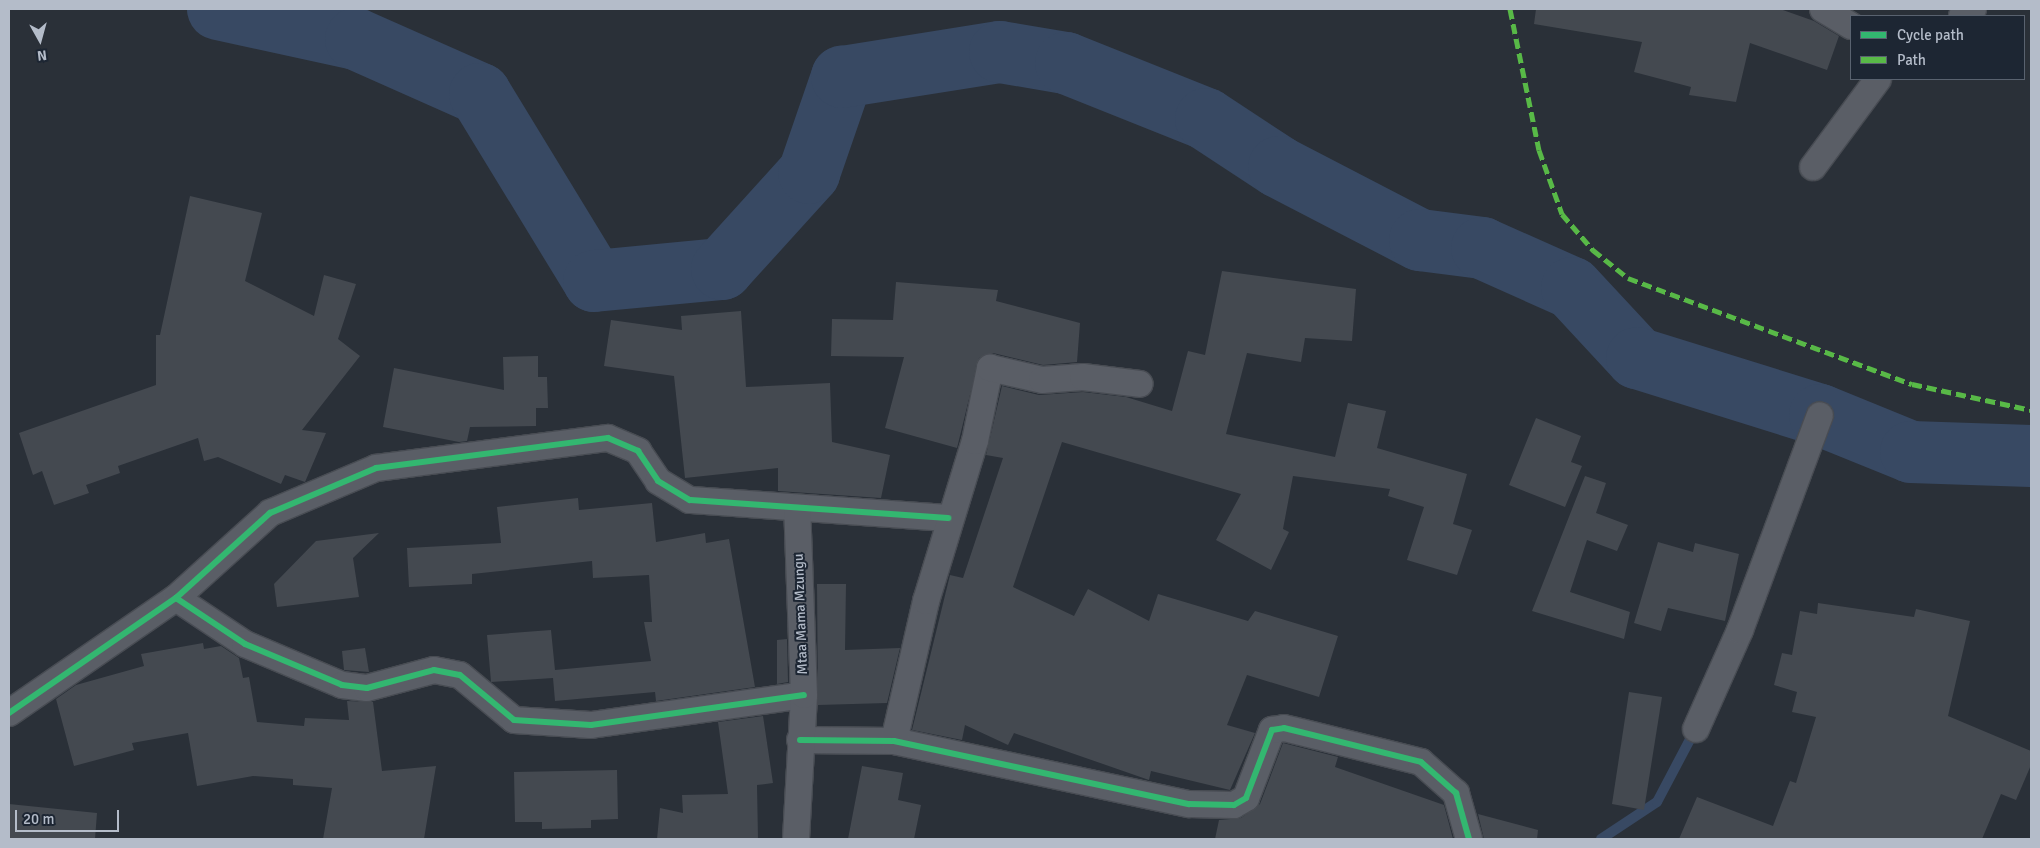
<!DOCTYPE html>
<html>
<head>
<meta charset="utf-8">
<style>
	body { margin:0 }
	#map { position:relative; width:2040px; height:848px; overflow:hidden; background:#2a3038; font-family:Signika,sans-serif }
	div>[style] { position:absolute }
	.stream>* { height:10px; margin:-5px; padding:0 5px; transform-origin:5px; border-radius:5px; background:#384963 }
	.river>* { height:62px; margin:-31px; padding:0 31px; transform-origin:31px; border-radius:31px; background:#384963 }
	.building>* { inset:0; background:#444950 }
	.roads { filter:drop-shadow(1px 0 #484c53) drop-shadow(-1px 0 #484c53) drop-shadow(0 1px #484c53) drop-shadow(0 -1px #484c53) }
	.street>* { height:26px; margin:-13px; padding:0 13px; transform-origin:13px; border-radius:13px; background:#5a5e66 }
	.quiet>* { height:5px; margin-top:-2.5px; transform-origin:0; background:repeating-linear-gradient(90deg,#58b947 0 10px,transparent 0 15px) }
	.cycleway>* { height:6px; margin:-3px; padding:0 3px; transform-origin:3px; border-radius:3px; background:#33b770 }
	span { translate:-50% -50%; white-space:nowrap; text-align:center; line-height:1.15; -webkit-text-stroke:4px #1d2633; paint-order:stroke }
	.street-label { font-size:14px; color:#b4bcc9 }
	.frame { position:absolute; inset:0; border:10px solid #b4bcc9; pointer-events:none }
	.legend { position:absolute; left:1850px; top:15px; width:175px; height:65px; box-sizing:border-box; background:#1d2633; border:1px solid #59626f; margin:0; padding:6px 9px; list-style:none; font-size:15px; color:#b4bcc9 }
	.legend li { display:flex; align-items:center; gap:10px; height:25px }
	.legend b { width:25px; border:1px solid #59626f }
	.north { position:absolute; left:15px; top:15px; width:50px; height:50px; -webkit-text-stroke:4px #1d2633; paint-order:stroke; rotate:173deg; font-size:14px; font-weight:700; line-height:20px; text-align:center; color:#b4bcc9 }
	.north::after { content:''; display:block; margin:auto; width:18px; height:22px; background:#b4bcc9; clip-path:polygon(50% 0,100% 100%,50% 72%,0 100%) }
	.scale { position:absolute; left:15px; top:810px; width:104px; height:22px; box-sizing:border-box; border:2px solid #b4bcc9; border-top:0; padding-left:6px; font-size:15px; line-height:18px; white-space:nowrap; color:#b4bcc9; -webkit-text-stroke:4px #1d2633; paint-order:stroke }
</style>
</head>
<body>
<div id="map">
	<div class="stream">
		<div style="left:1601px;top:839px;width:67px;rotate:-33.5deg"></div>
		<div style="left:1657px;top:802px;width:81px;rotate:-62.2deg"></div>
	</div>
	<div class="river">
		<div style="left:218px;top:9px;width:141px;rotate:12.3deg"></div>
		<div style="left:356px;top:39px;width:136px;rotate:23.9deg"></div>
		<div style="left:480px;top:94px;width:219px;rotate:58.6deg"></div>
		<div style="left:594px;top:281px;width:129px;rotate:-5.4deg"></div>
		<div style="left:722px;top:269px;width:130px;rotate:-47.8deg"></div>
		<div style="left:809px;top:173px;width:102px;rotate:-71deg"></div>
		<div style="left:842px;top:77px;width:160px;rotate:-9deg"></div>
		<div style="left:1000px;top:52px;width:67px;rotate:9.5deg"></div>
		<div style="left:1066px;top:63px;width:151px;rotate:21.8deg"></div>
		<div style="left:1206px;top:119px;width:87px;rotate:33.3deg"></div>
		<div style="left:1279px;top:167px;width:159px;rotate:27.4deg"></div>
		<div style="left:1420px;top:240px;width:63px;rotate:7.4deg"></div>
		<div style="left:1482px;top:248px;width:98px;rotate:24deg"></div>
		<div style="left:1572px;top:288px;width:96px;rotate:47.1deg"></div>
		<div style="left:1637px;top:358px;width:192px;rotate:17.3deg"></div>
		<div style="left:1820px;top:415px;width:98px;rotate:22.1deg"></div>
		<div style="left:1911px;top:452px;width:120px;rotate:1.9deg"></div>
	</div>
	<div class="building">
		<div style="clip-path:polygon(1536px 9px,1780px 9px,1814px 21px,1839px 36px,1827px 70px,1750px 43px,1736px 102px,1689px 95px,1691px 87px,1634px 72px,1642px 42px,1534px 24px)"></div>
		<div style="clip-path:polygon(190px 196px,262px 213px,245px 281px,314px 316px,324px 275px,356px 284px,338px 339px,360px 356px,302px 430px,326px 433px,305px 482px,285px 475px,281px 484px,218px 457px,204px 461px,198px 438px,118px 466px,120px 473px,86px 485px,89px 493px,54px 505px,42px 471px,33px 475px,19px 433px,156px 385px,156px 335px,160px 335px)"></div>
		<div style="clip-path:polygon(1222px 271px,1356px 289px,1352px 341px,1305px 338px,1301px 362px,1247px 353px,1226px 434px,1335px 457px,1348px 403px,1386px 411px,1377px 448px,1467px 474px,1453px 524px,1472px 530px,1457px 575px,1407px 560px,1424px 507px,1388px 496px,1390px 489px,1293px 476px,1283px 529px,1289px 532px,1271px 570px,1216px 540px,1241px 494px,1062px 442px,1013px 587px,1074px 616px,1088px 589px,1149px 621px,1158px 594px,1248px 621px,1255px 611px,1338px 636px,1319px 697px,1247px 675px,1227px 725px,1255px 733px,1230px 790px,1151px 771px,1149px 780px,1014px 733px,1008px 745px,965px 725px,962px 740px,912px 730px,950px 575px,963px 578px,1003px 458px,986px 455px,1002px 386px,1039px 395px,1083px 392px,1126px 397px,1172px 411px,1188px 351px,1205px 355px)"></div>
		<div style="clip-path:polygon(896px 282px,998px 290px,996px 301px,1080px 323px,1077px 362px,1043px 365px,993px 353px,979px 358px,957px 448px,885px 428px,904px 357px,831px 356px,832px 319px,893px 320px)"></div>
		<div style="clip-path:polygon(741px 311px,746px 387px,830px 383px,832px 442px,890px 455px,881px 498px,778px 491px,778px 468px,685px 478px,674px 376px,604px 366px,611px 320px,682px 330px,681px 316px)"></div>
		<div style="clip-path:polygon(538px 356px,538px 377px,547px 377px,548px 408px,536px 408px,536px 426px,470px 427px,467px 441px,459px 442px,383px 427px,394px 368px,504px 390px,503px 357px)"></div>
		<div style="clip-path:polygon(1536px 418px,1581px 436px,1571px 462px,1582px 466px,1565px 507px,1509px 485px)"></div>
		<div style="clip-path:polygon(1585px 476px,1606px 483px,1596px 513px,1628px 525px,1617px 551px,1587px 540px,1570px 592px,1630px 612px,1624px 639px,1532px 611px)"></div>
		<div style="clip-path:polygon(578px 498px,579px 510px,652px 503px,656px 542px,705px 533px,706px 543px,729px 539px,755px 687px,656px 701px,655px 692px,555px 701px,553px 678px,491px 682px,487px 635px,551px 630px,555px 670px,651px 661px,644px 622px,652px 622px,649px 575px,593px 578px,592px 561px,472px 574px,472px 584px,409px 587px,407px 548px,501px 543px,497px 507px)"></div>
		<div style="clip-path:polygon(379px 533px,353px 558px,359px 597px,277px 607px,274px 584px,316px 541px)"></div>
		<div style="clip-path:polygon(1658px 542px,1693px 552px,1695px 543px,1739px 554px,1725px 621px,1668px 608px,1661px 631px,1634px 623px)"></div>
		<div style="clip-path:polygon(817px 584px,846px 584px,845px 650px,900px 648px,887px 703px,818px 705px)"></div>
		<div style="clip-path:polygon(1818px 603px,1914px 617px,1916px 609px,1970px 621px,1948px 716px,2031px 751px,2031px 765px,2016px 800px,2001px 794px,1982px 839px,1679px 839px,1697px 797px,1773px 826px,1790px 781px,1796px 783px,1816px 717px,1792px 712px,1797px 692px,1774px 685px,1782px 653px,1792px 655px,1800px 611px,1817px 614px)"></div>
		<div style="clip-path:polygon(787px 639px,788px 682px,777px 684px,777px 640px)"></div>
		<div style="clip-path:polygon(203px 643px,204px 649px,221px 646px,239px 658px,243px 678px,249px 677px,257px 722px,304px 726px,305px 718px,349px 720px,347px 701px,373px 702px,382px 771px,436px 766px,424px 839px,323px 839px,332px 788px,293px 785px,293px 779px,253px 776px,197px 786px,188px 733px,132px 743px,134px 750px,74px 766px,56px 699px,76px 685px,144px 666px,141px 654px)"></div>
		<div style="clip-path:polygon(365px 648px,369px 672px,344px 670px,342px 651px)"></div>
		<div style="clip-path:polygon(1629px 692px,1662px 697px,1644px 810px,1612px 804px)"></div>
		<div style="clip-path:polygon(763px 716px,773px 783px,757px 785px,758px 839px,657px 839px,660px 808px,683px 813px,682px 795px,728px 794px,718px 722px)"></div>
		<div style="clip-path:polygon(1283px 743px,1338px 757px,1335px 767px,1444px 805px,1453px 839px,1215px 839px,1219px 820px,1241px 818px,1260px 804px)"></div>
		<div style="clip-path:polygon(862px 766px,903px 773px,898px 800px,921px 805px,914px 839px,848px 839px)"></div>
		<div style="clip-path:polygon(617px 770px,618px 819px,591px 820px,591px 828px,542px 829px,542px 822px,515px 822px,514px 772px)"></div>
		<div style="clip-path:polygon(9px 804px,97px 813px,95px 839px,9px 839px)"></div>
		<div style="clip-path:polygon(1478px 814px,1538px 830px,1537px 839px,1484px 839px)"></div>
	</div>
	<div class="roads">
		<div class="street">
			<div style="left:1823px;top:9px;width:33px;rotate:31deg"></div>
			<div style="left:1962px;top:16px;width:13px;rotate:-32deg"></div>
			<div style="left:1813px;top:167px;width:109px;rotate:-53.5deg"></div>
			<div style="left:176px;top:598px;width:83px;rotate:33.7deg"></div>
			<div style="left:245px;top:644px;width:105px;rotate:22.9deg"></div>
			<div style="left:342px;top:685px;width:25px;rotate:7deg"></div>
			<div style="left:367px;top:688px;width:69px;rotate:-15deg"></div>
			<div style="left:434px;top:670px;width:26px;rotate:11deg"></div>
			<div style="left:460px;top:675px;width:70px;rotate:39.8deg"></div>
			<div style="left:514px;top:720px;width:77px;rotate:3.7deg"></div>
			<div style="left:591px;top:725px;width:215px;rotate:-8deg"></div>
			<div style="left:9px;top:713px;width:203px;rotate:-34.6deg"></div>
			<div style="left:176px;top:598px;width:127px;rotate:-42.1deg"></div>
			<div style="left:270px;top:513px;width:115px;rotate:-23deg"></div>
			<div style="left:376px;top:468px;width:234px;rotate:-7.4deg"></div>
			<div style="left:608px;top:438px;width:33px;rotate:23deg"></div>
			<div style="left:638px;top:451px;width:36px;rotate:56deg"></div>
			<div style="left:658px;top:481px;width:37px;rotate:31deg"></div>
			<div style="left:690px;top:500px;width:259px;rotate:4deg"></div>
			<div style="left:1696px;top:729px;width:108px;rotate:-66deg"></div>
			<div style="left:1740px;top:630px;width:229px;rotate:-69.6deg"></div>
			<div style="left:800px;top:740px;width:94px;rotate:0.6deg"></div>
			<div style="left:894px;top:741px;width:302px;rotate:12.1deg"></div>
			<div style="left:1189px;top:804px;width:45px;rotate:1.3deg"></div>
			<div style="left:1234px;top:805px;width:14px;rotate:-30deg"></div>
			<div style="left:1246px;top:798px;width:73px;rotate:-69.1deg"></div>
			<div style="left:1272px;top:730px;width:12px;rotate:-9deg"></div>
			<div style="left:1284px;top:728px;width:141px;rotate:13.9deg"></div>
			<div style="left:1421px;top:762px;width:47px;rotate:41.5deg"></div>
			<div style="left:1456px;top:793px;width:48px;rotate:74.2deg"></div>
			<div style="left:894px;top:741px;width:144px;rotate:-77.1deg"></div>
			<div style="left:926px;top:601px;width:167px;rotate:-73deg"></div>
			<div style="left:975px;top:441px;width:75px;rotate:-78.4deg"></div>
			<div style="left:990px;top:368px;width:53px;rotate:13deg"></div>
			<div style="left:1042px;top:380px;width:41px;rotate:-4.2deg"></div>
			<div style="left:1083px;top:377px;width:57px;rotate:7deg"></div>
			<div style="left:796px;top:839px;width:144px;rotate:-86.8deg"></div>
			<div style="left:804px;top:695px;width:187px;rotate:-92.1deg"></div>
		</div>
	</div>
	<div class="quiet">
		<div style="left:1510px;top:9px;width:144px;rotate:78.4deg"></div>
		<div style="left:1539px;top:150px;width:68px;rotate:70.2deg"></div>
		<div style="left:1562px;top:214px;width:48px;rotate:49.3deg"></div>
		<div style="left:1593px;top:250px;width:45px;rotate:38.7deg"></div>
		<div style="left:1628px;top:278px;width:303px;rotate:20.5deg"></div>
		<div style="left:1912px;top:384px;width:122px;rotate:12.3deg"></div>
	</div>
	<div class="cycleway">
		<div style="left:176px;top:598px;width:83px;rotate:33.7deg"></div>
		<div style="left:245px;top:644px;width:105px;rotate:22.9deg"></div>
		<div style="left:342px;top:685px;width:25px;rotate:7deg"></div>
		<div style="left:367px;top:688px;width:69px;rotate:-15deg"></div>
		<div style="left:434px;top:670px;width:26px;rotate:11deg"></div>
		<div style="left:460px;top:675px;width:70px;rotate:39.8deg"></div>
		<div style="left:514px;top:720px;width:77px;rotate:3.7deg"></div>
		<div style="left:591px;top:725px;width:215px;rotate:-8deg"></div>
		<div style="left:9px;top:713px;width:203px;rotate:-34.6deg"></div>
		<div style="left:176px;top:598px;width:127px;rotate:-42.1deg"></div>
		<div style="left:270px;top:513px;width:115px;rotate:-23deg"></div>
		<div style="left:376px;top:468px;width:234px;rotate:-7.4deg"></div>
		<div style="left:608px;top:438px;width:33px;rotate:23deg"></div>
		<div style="left:638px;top:451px;width:36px;rotate:56deg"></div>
		<div style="left:658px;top:481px;width:37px;rotate:31deg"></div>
		<div style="left:690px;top:500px;width:259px;rotate:4deg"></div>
		<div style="left:800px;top:740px;width:94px;rotate:0.6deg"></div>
		<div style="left:894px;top:741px;width:302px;rotate:12.1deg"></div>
		<div style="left:1189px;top:804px;width:45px;rotate:1.3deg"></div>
		<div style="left:1234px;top:805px;width:14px;rotate:-30deg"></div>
		<div style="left:1246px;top:798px;width:73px;rotate:-69.1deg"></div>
		<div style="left:1272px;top:730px;width:12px;rotate:-9deg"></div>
		<div style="left:1284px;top:728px;width:141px;rotate:13.9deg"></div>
		<div style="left:1421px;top:762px;width:47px;rotate:41.5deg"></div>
		<div style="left:1456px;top:793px;width:48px;rotate:74.2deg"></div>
	</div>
	<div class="street-label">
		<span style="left:801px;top:614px;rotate:-92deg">Mtaa Mama Mzungu</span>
	</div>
	<div class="frame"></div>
	<ul class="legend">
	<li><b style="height:6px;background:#33b770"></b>Cycle path</li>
	<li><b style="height:6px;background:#58b947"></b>Path</li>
	</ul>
	<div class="north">N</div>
	<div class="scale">20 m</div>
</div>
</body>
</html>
